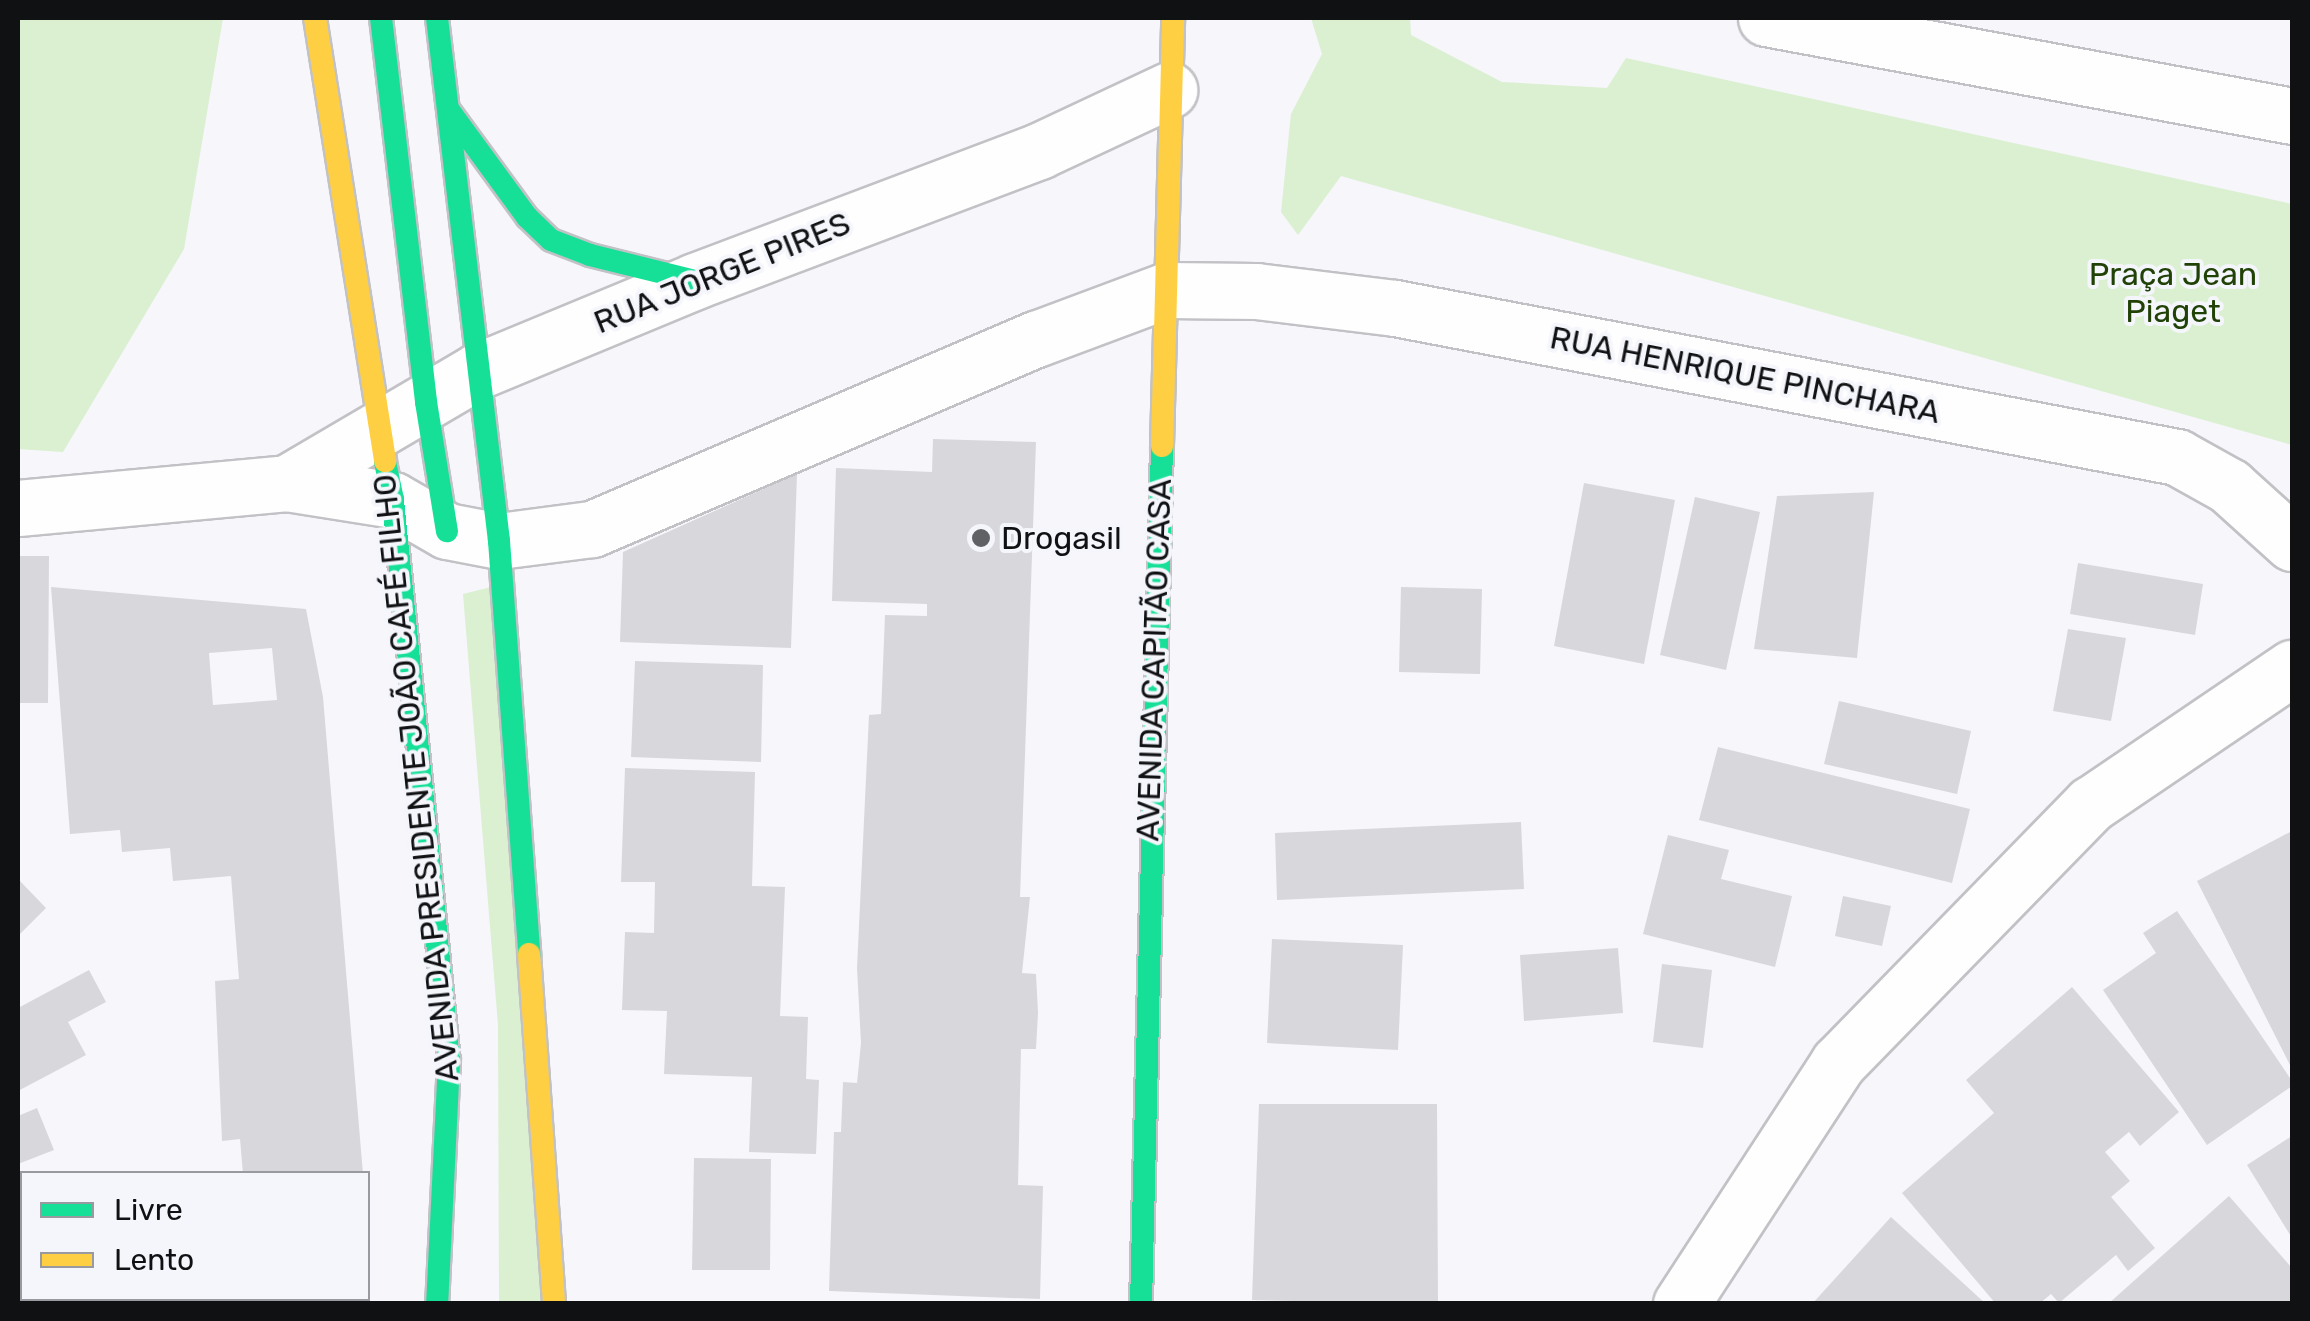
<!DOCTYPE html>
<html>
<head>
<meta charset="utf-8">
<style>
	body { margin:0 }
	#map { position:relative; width:2310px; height:1321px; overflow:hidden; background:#f6f6fb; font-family:Rubik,sans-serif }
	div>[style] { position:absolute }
	.green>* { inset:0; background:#daf0d0 }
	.building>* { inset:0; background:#d8d8dc }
	.roads { filter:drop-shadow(2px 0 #c2c2c6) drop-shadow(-2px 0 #c2c2c6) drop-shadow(0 2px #c2c2c6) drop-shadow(0 -2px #c2c2c6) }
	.street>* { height:55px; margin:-27.5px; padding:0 27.5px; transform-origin:27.5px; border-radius:27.5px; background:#fefefe }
	.fast>* { height:22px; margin:-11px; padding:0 11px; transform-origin:11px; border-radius:11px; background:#16e098 }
	.slow>* { height:22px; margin:-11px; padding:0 11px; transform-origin:11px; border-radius:11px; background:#ffcf43 }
	.dots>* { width:28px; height:28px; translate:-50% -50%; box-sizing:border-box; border:5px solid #f5f5fc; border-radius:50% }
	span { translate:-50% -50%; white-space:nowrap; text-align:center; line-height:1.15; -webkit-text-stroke:8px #f5f5fc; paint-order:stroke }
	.street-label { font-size:32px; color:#101113 }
	.park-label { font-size:32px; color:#214206 }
	.poi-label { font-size:32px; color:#101113 }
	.left { translate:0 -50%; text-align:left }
	.frame { position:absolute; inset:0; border:20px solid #101113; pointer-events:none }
	.legend { position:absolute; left:20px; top:1171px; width:350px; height:130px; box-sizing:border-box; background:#f5f5fc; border:2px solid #999a9f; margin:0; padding:12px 18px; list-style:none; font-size:30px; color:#101113 }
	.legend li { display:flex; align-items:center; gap:20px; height:50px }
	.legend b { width:50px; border:2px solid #999a9f }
</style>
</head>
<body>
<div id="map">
	<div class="green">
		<div style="clip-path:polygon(18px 18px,223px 18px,184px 249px,63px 452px,18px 449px)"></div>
		<div style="clip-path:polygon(1311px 18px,1410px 18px,1411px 35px,1502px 82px,1607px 88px,1626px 58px,2292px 204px,2292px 445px,1341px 176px,1298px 235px,1281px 212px,1291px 114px,1322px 54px)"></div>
		<div style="clip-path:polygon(491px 587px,543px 1303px,499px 1303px,498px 1025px,463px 594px)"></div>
	</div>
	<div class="building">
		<div style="clip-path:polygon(933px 439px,1036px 442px,1020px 897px,1030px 897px,1022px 973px,1036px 974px,1038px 1013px,1036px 1049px,1021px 1049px,1018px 1185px,1043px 1186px,1040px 1299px,829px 1291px,834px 1132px,841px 1132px,843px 1082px,857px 1083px,861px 1043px,857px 968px,869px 715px,881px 714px,885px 615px,927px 616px,927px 604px,832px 601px,836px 468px,932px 472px)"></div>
		<div style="clip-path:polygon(797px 474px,791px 648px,620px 642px,623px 552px)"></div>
		<div style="clip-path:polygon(1584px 483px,1675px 500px,1644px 664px,1554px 646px)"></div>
		<div style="clip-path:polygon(1874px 492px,1857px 658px,1754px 649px,1777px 496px)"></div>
		<div style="clip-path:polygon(1695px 497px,1760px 512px,1726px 670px,1660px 655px)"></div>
		<div style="clip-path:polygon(18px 556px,49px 556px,48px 703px,18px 703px)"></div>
		<div style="clip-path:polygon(2078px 563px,2203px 584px,2195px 635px,2070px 614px)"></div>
		<div style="clip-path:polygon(evenodd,51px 587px,306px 609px,323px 697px,363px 1174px,243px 1174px,240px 1139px,222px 1141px,215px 981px,239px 979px,231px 876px,173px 881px,170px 848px,122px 852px,120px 830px,70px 834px,51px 587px,272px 648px,277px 700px,213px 705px,209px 653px,272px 648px)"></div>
		<div style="clip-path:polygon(1401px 587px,1482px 589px,1480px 674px,1399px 672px)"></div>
		<div style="clip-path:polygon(2068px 629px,2126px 638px,2111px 721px,2053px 711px)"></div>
		<div style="clip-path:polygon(635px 661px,763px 665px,761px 762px,631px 757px)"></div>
		<div style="clip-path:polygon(1839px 701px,1971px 731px,1957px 794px,1824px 764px)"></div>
		<div style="clip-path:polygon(1718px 747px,1970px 809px,1952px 883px,1699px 820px)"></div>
		<div style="clip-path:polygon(625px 768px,755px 772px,752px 886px,785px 887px,780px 1016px,808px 1017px,806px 1079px,819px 1080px,816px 1154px,749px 1152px,752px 1077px,664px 1074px,667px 1011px,622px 1010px,625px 932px,654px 933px,655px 882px,621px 882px)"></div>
		<div style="clip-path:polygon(1521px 822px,1524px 889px,1277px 900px,1275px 833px)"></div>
		<div style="clip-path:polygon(2292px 831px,2292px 1069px,2197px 881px)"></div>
		<div style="clip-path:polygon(1668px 835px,1729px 850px,1721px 879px,1792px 896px,1775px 967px,1643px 934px)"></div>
		<div style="clip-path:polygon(18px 879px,46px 908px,18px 936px)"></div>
		<div style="clip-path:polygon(1843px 896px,1891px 906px,1882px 946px,1835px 936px)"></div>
		<div style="clip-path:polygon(2177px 911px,2292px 1081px,2292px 1086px,2207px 1145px,2103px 990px,2156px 953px,2143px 933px)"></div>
		<div style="clip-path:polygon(1272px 939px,1403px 945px,1398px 1050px,1267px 1043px)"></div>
		<div style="clip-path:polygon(1618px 948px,1623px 1013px,1524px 1021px,1520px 955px)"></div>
		<div style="clip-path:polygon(1662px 964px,1712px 970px,1703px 1048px,1653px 1042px)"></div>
		<div style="clip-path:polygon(89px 970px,106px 1002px,68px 1022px,86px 1055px,18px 1091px,18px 1008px)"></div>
		<div style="clip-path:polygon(2072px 987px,2179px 1112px,2140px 1146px,2129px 1132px,2105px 1152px,2130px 1181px,2111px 1197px,2155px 1248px,2128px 1271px,2116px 1255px,2059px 1303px,2051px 1294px,2039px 1304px,1996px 1304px,1902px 1193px,1994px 1113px,1966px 1080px)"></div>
		<div style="clip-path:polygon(1259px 1104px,1437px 1104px,1438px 1304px,1252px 1300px)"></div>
		<div style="clip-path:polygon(37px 1108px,54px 1150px,18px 1164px,18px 1116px)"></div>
		<div style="clip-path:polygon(2292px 1136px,2292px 1238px,2247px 1165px)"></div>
		<div style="clip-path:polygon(694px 1158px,771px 1159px,770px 1270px,692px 1270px)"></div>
		<div style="clip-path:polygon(2229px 1196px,2292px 1268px,2292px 1304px,2108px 1304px)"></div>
		<div style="clip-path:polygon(1891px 1217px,1986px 1304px,1812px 1304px)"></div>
		<div style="clip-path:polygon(18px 1248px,22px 1248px,22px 1298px,151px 1298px,151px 1304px,18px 1304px)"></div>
		<div style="clip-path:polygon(303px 1298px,366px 1298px,366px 1304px,303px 1304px)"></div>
	</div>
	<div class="roads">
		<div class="street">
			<div style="left:1766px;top:18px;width:535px;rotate:10.55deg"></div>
			<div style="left:287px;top:483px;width:221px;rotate:-30.4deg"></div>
			<div style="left:478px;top:371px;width:235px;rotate:-22.5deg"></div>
			<div style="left:695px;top:281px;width:368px;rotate:-20.7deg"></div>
			<div style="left:1039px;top:151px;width:144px;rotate:-25.1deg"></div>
			<div style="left:18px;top:508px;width:270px;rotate:-5.3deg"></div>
			<div style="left:287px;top:483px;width:107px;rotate:9.1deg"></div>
			<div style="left:393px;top:500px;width:62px;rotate:29.9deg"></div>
			<div style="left:447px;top:531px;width:53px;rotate:10.9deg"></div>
			<div style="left:499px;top:541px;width:94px;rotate:-7.4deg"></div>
			<div style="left:592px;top:529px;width:483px;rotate:-23.2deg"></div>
			<div style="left:1036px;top:339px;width:140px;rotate:-20.5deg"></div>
			<div style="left:1167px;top:290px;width:89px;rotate:0.6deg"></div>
			<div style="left:1256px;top:291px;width:140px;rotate:7deg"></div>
			<div style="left:1395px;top:308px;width:796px;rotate:10.79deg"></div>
			<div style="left:2177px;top:457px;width:60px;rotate:29.1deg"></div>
			<div style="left:2229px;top:486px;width:85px;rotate:42.1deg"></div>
			<div style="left:1681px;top:1304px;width:288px;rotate:-56.9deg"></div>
			<div style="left:1838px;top:1063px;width:362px;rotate:-45.7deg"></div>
			<div style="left:2091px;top:804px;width:243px;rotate:-34.1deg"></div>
		</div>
		<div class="fast">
			<div style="left:381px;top:18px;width:387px;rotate:83.3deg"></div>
			<div style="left:426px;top:402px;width:131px;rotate:80.8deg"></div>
			<div style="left:437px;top:18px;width:527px;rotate:83.24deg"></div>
			<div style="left:499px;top:541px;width:414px;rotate:85.8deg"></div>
			<div style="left:448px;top:109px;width:134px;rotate:53.8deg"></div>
			<div style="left:527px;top:217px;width:33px;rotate:44deg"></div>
			<div style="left:551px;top:240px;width:42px;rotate:21deg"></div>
			<div style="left:590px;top:255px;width:108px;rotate:13.9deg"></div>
			<div style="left:385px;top:462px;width:39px;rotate:78deg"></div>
			<div style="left:393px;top:500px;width:564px;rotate:84.3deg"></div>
			<div style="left:449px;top:1061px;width:243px;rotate:92.8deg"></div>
			<div style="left:1141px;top:1304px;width:858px;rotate:-88.6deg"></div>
		</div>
		<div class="slow">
			<div style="left:315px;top:18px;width:449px;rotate:81deg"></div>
			<div style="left:1162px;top:446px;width:428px;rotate:-88.5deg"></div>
			<div style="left:529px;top:954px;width:351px;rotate:85.9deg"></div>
		</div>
	</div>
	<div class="dots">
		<div style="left:981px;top:538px;background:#606164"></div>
	</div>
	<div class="street-label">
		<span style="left:722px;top:273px;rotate:-22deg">RUA JORGE PIRES</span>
		<span style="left:1745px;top:375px;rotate:11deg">RUA HENRIQUE PINCHARA</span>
		<span style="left:1154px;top:660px;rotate:-88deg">AVENIDA CAPITÃO CASA</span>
		<span style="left:416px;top:778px;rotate:-96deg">AVENIDA PRESIDENTE JOÃO CAFÉ FILHO</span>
	</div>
	<div class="park-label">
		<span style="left:2173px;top:293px">Praça Jean<br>Piaget</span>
	</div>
	<div class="poi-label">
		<span class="left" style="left:1001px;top:538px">Drogasil</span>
	</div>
	<div class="frame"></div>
	<ul class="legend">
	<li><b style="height:12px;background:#16e098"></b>Livre</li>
	<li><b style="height:12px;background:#ffcf43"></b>Lento</li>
	</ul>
</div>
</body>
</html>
